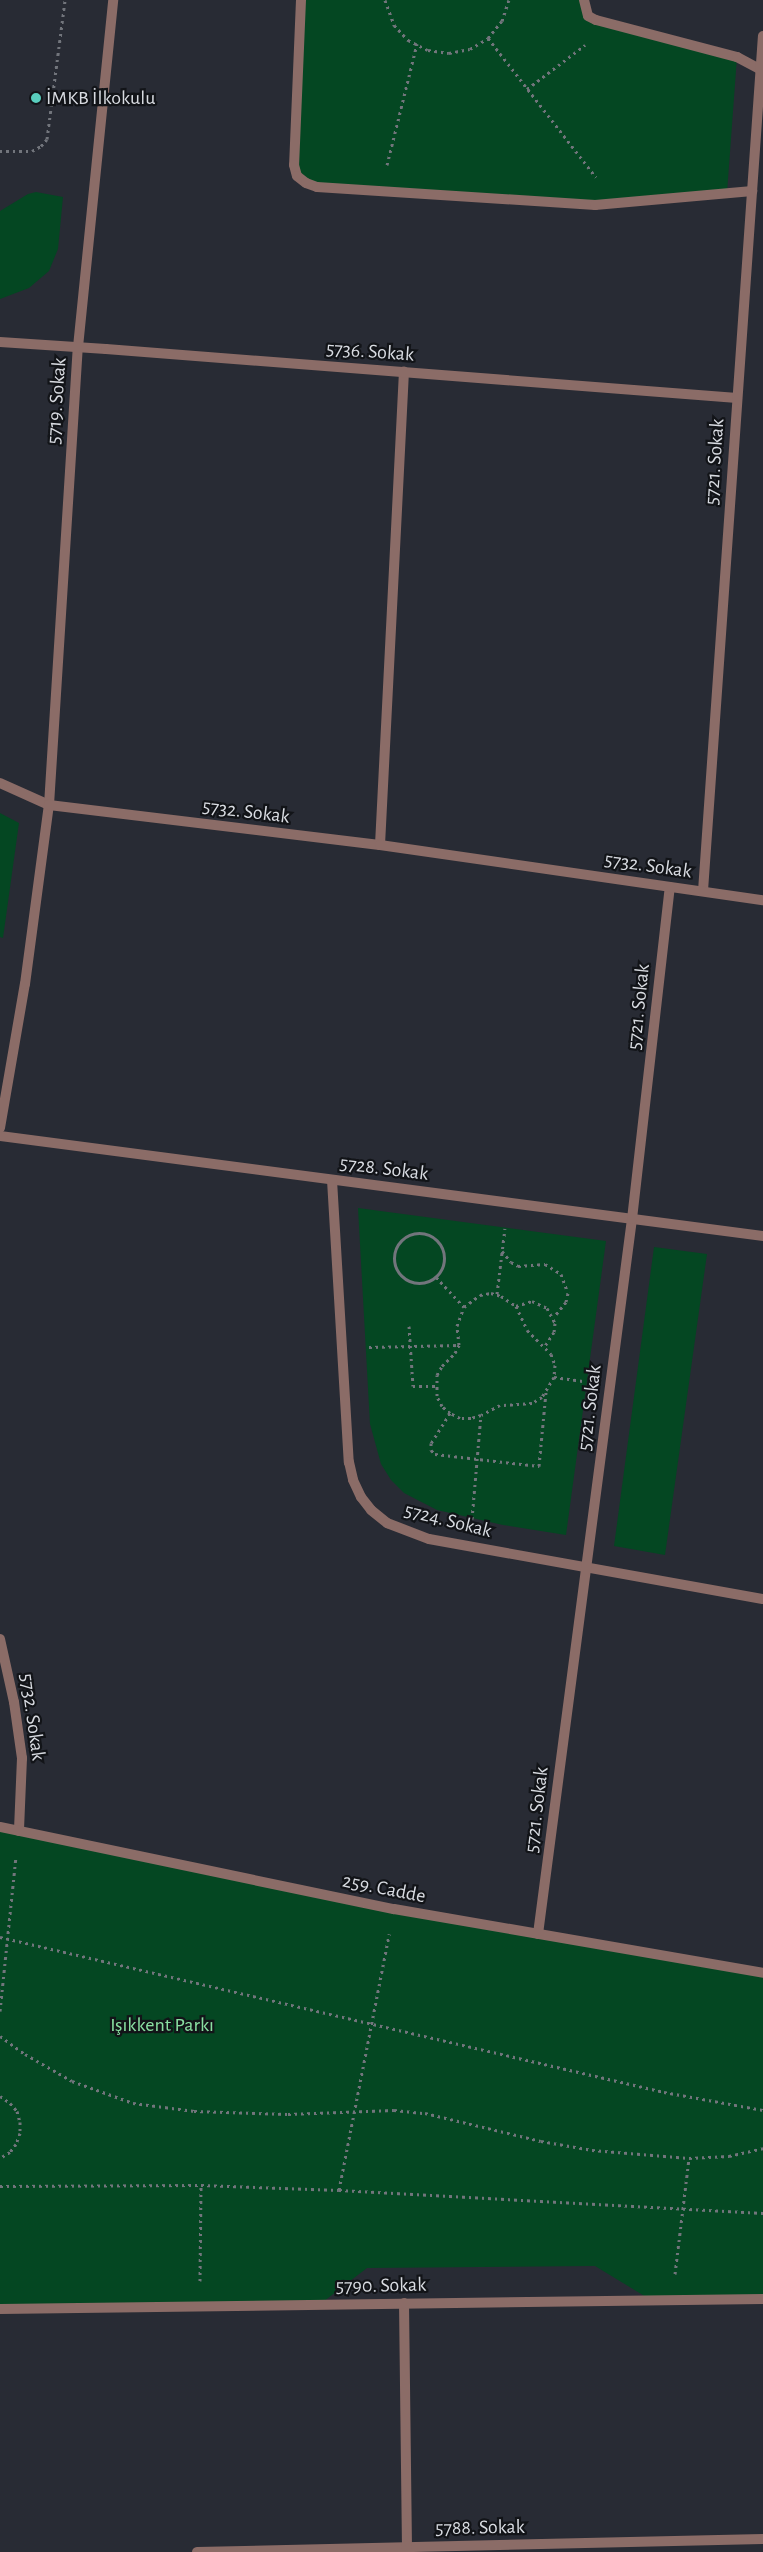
<!DOCTYPE html>
<html>
<head>
<meta charset="utf-8">
<style>
	body { margin:0 }
	#map { position:relative; width:763px; height:2552px; overflow:hidden; background:#282b34; font-family:"Alegreya Sans",sans-serif }
	div>[style] { position:absolute }
	.green>* { inset:0; background:#044722 }
	.path>* { height:3px; margin-top:-1.5px; transform-origin:0; background:repeating-linear-gradient(90deg,#72757c 0 2.5px,transparent 0 6.5px) }
	.path>.ring { margin:-1.5px; padding:0; box-sizing:content-box; background:none; border:3px solid #72757c; border-radius:50% }
	.service>* { height:10px; margin:-5px; padding:0 5px; transform-origin:5px; border-radius:5px; background:#8b6c67 }
	.minor>* { height:10px; margin:-5px; padding:0 5px; transform-origin:5px; border-radius:5px; background:#8b6c67 }
	.dots>* { width:14px; height:14px; translate:-50% -50%; box-sizing:border-box; border:2px solid #121418; border-radius:50% }
	span { translate:-50% -50%; white-space:nowrap; text-align:center; line-height:1.15; -webkit-text-stroke:4.5px #121418; paint-order:stroke }
	.poi-label { font-size:20px; color:#d8dbe1 }
	.left { translate:0 -50%; text-align:left }
	.street-label { font-size:20px; color:#d8dbe1 }
	.park-label { font-size:20px; color:#8ae0a2 }
</style>
</head>
<body>
<div id="map">
	<div class="green">
		<div style="clip-path:polygon(301px 0,584px 0,588px 16px,737px 57px,727px 193px,617px 204px,317px 187px,297px 176px)"></div>
		<div style="clip-path:polygon(36px 192px,63px 197px,58px 249px,49px 271px,29px 288px,0 299px,0 211px,28px 194px)"></div>
		<div style="clip-path:polygon(0 813px,19px 823px,3px 938px,0 937px)"></div>
		<div style="clip-path:polygon(358px 1208px,606px 1241px,566px 1535px,503px 1525px,437px 1510px,404px 1493px,391px 1480px,381px 1464px,370px 1424px)"></div>
		<div style="clip-path:polygon(654px 1247px,707px 1254px,665px 1555px,614px 1546px)"></div>
		<div style="clip-path:polygon(0 1827px,394px 1909px,763px 1973px,763px 2299px,651px 2300px,595px 2266px,367px 2268px,319px 2305px,0 2309px)"></div>
	</div>
	<div class="path">
		<div style="left:385px;top:0;width:27px;rotate:70deg"></div>
		<div style="left:394px;top:25px;width:21px;rotate:47deg"></div>
		<div style="left:408px;top:40px;width:22px;rotate:27deg"></div>
		<div style="left:428px;top:50px;width:21px;rotate:8deg"></div>
		<div style="left:449px;top:53px;width:21px;rotate:-11deg"></div>
		<div style="left:470px;top:49px;width:21px;rotate:-31deg"></div>
		<div style="left:488px;top:38px;width:22px;rotate:-51deg"></div>
		<div style="left:502px;top:21px;width:22px;rotate:-72deg"></div>
		<div style="left:488px;top:38px;width:176px;rotate:52.2deg"></div>
		<div style="left:527px;top:89px;width:73px;rotate:-37.2deg"></div>
		<div style="left:0;top:151px;width:32px"></div>
		<div style="left:32px;top:151px;width:10px;rotate:-29deg"></div>
		<div style="left:41px;top:146px;width:9px;rotate:-49deg"></div>
		<div style="left:47px;top:139px;width:140px;rotate:-82.6deg"></div>
		<div style="left:387px;top:165px;width:125px;rotate:-76.1deg"></div>
		<div class="ring" style="left:394px;top:1233px;width:47px;height:47px"></div>
		<div style="left:502px;top:1251px;width:14px;rotate:51deg"></div>
		<div style="left:511px;top:1262px;width:8px;rotate:30deg"></div>
		<div style="left:518px;top:1266px;width:27px;rotate:-4deg"></div>
		<div style="left:545px;top:1264px;width:19px;rotate:32deg"></div>
		<div style="left:561px;top:1274px;width:20px;rotate:70deg"></div>
		<div style="left:568px;top:1293px;width:9px;rotate:103deg"></div>
		<div style="left:566px;top:1302px;width:19px;rotate:129deg"></div>
		<div style="left:436px;top:1277px;width:41px;rotate:47deg"></div>
		<div style="left:491px;top:1293px;width:10px;rotate:17deg"></div>
		<div style="left:501px;top:1296px;width:18px;rotate:34deg"></div>
		<div style="left:516px;top:1306px;width:26px;rotate:65deg"></div>
		<div style="left:527px;top:1330px;width:34px;rotate:45deg"></div>
		<div style="left:551px;top:1354px;width:12px;rotate:70deg"></div>
		<div style="left:555px;top:1365px;width:12px;rotate:95deg"></div>
		<div style="left:554px;top:1377px;width:23px;rotate:121deg"></div>
		<div style="left:542px;top:1397px;width:12px;rotate:149deg"></div>
		<div style="left:532px;top:1403px;width:32px;rotate:176deg"></div>
		<div style="left:500px;top:1405px;width:21px;rotate:152deg"></div>
		<div style="left:481px;top:1415px;width:10px;rotate:163deg"></div>
		<div style="left:471px;top:1418px;width:11px;rotate:180deg"></div>
		<div style="left:460px;top:1418px;width:11px;rotate:-153deg"></div>
		<div style="left:450px;top:1413px;width:11px;rotate:-139deg"></div>
		<div style="left:442px;top:1406px;width:11px;rotate:-117deg"></div>
		<div style="left:437px;top:1396px;width:21px;rotate:-90deg"></div>
		<div style="left:437px;top:1375px;width:10px;rotate:-61deg"></div>
		<div style="left:442px;top:1366px;width:18px;rotate:-45deg"></div>
		<div style="left:455px;top:1353px;width:9px;rotate:-63deg"></div>
		<div style="left:459px;top:1345px;width:19px;rotate:-96deg"></div>
		<div style="left:457px;top:1326px;width:20px;rotate:-70deg"></div>
		<div style="left:464px;top:1307px;width:20px;rotate:-37deg"></div>
		<div style="left:480px;top:1295px;width:11px;rotate:-10deg"></div>
		<div style="left:497px;top:1294px;width:66px;rotate:-83.1deg"></div>
		<div style="left:516px;top:1306px;width:17px;rotate:-17deg"></div>
		<div style="left:532px;top:1301px;width:17px;rotate:25deg"></div>
		<div style="left:547px;top:1308px;width:17px;rotate:62deg"></div>
		<div style="left:555px;top:1323px;width:9px;rotate:96deg"></div>
		<div style="left:554px;top:1332px;width:17px;rotate:123deg"></div>
		<div style="left:409px;top:1326px;width:60px;rotate:86.2deg"></div>
		<div style="left:413px;top:1386px;width:22px"></div>
		<div style="left:369px;top:1347px;width:90px;rotate:-1.3deg"></div>
		<div style="left:554px;top:1377px;width:29px;rotate:8deg"></div>
		<div style="left:450px;top:1413px;width:36px;rotate:122deg"></div>
		<div style="left:431px;top:1443px;width:7px;rotate:90deg"></div>
		<div style="left:431px;top:1450px;width:6px;rotate:45deg"></div>
		<div style="left:435px;top:1454px;width:105px;rotate:6.6deg"></div>
		<div style="left:539px;top:1466px;width:74px;rotate:-84.6deg"></div>
		<div style="left:472px;top:1519px;width:104px;rotate:-85.1deg"></div>
		<div style="left:0;top:1937px;width:682px;rotate:13.14deg"></div>
		<div style="left:664px;top:2092px;width:101px;rotate:10.3deg"></div>
		<div style="left:0;top:2011px;width:155px;rotate:-84.1deg"></div>
		<div style="left:0;top:2036px;width:31px;rotate:36deg"></div>
		<div style="left:25px;top:2054px;width:54px;rotate:29.9deg"></div>
		<div style="left:72px;top:2081px;width:65px;rotate:19.8deg"></div>
		<div style="left:133px;top:2103px;width:62px;rotate:7.5deg"></div>
		<div style="left:194px;top:2111px;width:94px;rotate:1.8deg"></div>
		<div style="left:288px;top:2114px;width:106px;rotate:-2.2deg"></div>
		<div style="left:394px;top:2110px;width:31px;rotate:6deg"></div>
		<div style="left:425px;top:2113px;width:119px;rotate:13.6deg"></div>
		<div style="left:541px;top:2141px;width:52px;rotate:10deg"></div>
		<div style="left:592px;top:2150px;width:97px;rotate:4.7deg"></div>
		<div style="left:689px;top:2158px;width:40px;rotate:-2.9deg"></div>
		<div style="left:729px;top:2156px;width:35px;rotate:-13deg"></div>
		<div style="left:0;top:2096px;width:12px;rotate:35deg"></div>
		<div style="left:10px;top:2103px;width:11px;rotate:49deg"></div>
		<div style="left:17px;top:2111px;width:11px;rotate:75deg"></div>
		<div style="left:20px;top:2122px;width:11px;rotate:90deg"></div>
		<div style="left:20px;top:2133px;width:12px;rotate:110deg"></div>
		<div style="left:16px;top:2144px;width:10px;rotate:127deg"></div>
		<div style="left:10px;top:2152px;width:12px;rotate:149deg"></div>
		<div style="left:0;top:2186px;width:201px;rotate:-0.3deg"></div>
		<div style="left:201px;top:2185px;width:138px;rotate:2.1deg"></div>
		<div style="left:339px;top:2190px;width:425px;rotate:3.1deg"></div>
		<div style="left:339px;top:2190px;width:261px;rotate:-78.9deg"></div>
		<div style="left:675px;top:2274px;width:117px;rotate:-83.1deg"></div>
		<div style="left:200px;top:2281px;width:96px;rotate:-89.4deg"></div>
	</div>
	<div class="service">
		<div style="left:301px;top:0;width:165px;rotate:92.4deg"></div>
		<div style="left:294px;top:165px;width:11px;rotate:75deg"></div>
		<div style="left:297px;top:176px;width:11px;rotate:38deg"></div>
		<div style="left:306px;top:183px;width:12px;rotate:20deg"></div>
		<div style="left:317px;top:187px;width:279px;rotate:3.7deg"></div>
		<div style="left:595px;top:205px;width:158px;rotate:-5.1deg"></div>
		<div style="left:584px;top:0;width:16px;rotate:76deg"></div>
		<div style="left:588px;top:16px;width:9px;rotate:27deg"></div>
		<div style="left:596px;top:20px;width:146px;rotate:14.7deg"></div>
		<div style="left:737px;top:57px;width:30px;rotate:28deg"></div>
		<div style="left:0;top:783px;width:54px;rotate:24.2deg"></div>
		<div style="left:49px;top:805px;width:459px;rotate:-86.4deg"></div>
		<div style="left:78px;top:347px;width:349px;rotate:-84.2deg"></div>
		<div style="left:380px;top:845px;width:474px;rotate:-87.1deg"></div>
		<div style="left:0;top:1136px;width:770px;rotate:7.47deg"></div>
		<div style="left:332px;top:1180px;width:283px;rotate:86.6deg"></div>
		<div style="left:349px;top:1462px;width:18px;rotate:77deg"></div>
		<div style="left:353px;top:1480px;width:19px;rotate:65deg"></div>
		<div style="left:361px;top:1497px;width:16px;rotate:52deg"></div>
		<div style="left:371px;top:1510px;width:21px;rotate:39deg"></div>
		<div style="left:387px;top:1523px;width:45px;rotate:20.9deg"></div>
		<div style="left:429px;top:1539px;width:339px;rotate:10.2deg"></div>
		<div style="left:538px;top:1934px;width:721px;rotate:-82.51deg"></div>
		<div style="left:632px;top:1219px;width:334px;rotate:-83.5deg"></div>
		<div style="left:197px;top:2552px;width:566px;rotate:-1.32deg"></div>
	</div>
	<div class="minor">
		<div style="left:0;top:342px;width:106px;rotate:3.8deg"></div>
		<div style="left:106px;top:349px;width:633px;rotate:4.44deg"></div>
		<div style="left:703px;top:891px;width:857px;rotate:-85.99deg"></div>
		<div style="left:0;top:1128px;width:146px;rotate:-80.2deg"></div>
		<div style="left:25px;top:984px;width:181px;rotate:-82.4deg"></div>
		<div style="left:49px;top:805px;width:333px;rotate:6.9deg"></div>
		<div style="left:380px;top:845px;width:387px;rotate:8.2deg"></div>
		<div style="left:0;top:1639px;width:65px;rotate:77.5deg"></div>
		<div style="left:14px;top:1702px;width:57px;rotate:81.9deg"></div>
		<div style="left:22px;top:1758px;width:73px;rotate:92.4deg"></div>
		<div style="left:0;top:1827px;width:402px;rotate:11.8deg"></div>
		<div style="left:394px;top:1909px;width:375px;rotate:9.8deg"></div>
		<div style="left:404px;top:2303px;width:249px;rotate:89.3deg"></div>
		<div style="left:0;top:2309px;width:763px;rotate:-0.75deg"></div>
	</div>
	<div class="dots">
		<div style="left:36px;top:98px;background:#59cebe"></div>
	</div>
	<div class="poi-label">
		<span class="left" style="left:46px;top:98px">İMKB İlkokulu</span>
	</div>
	<div class="street-label">
		<span style="left:370px;top:352px;rotate:4deg">5736. Sokak</span>
		<span style="left:57px;top:401px;rotate:-86deg">5719. Sokak</span>
		<span style="left:715px;top:462px;rotate:-86deg">5721. Sokak</span>
		<span style="left:246px;top:812px;rotate:7deg">5732. Sokak</span>
		<span style="left:648px;top:866px;rotate:8deg">5732. Sokak</span>
		<span style="left:639px;top:1007px;rotate:-84deg">5721. Sokak</span>
		<span style="left:384px;top:1169px;rotate:7deg">5728. Sokak</span>
		<span style="left:590px;top:1408px;rotate:-83deg">5721. Sokak</span>
		<span style="left:448px;top:1521px;rotate:14deg">5724. Sokak</span>
		<span style="left:32px;top:1717px;rotate:82deg">5732. Sokak</span>
		<span style="left:537px;top:1810px;rotate:-83deg">5721. Sokak</span>
		<span style="left:384px;top:1889px;rotate:11deg">259. Cadde</span>
		<span style="left:381px;top:2286px;rotate:-1deg">5790. Sokak</span>
		<span style="left:480px;top:2528px;rotate:-1deg">5788. Sokak</span>
	</div>
	<div class="park-label">
		<span style="left:162px;top:2025px">Işıkkent Parkı</span>
	</div>
</div>
</body>
</html>
